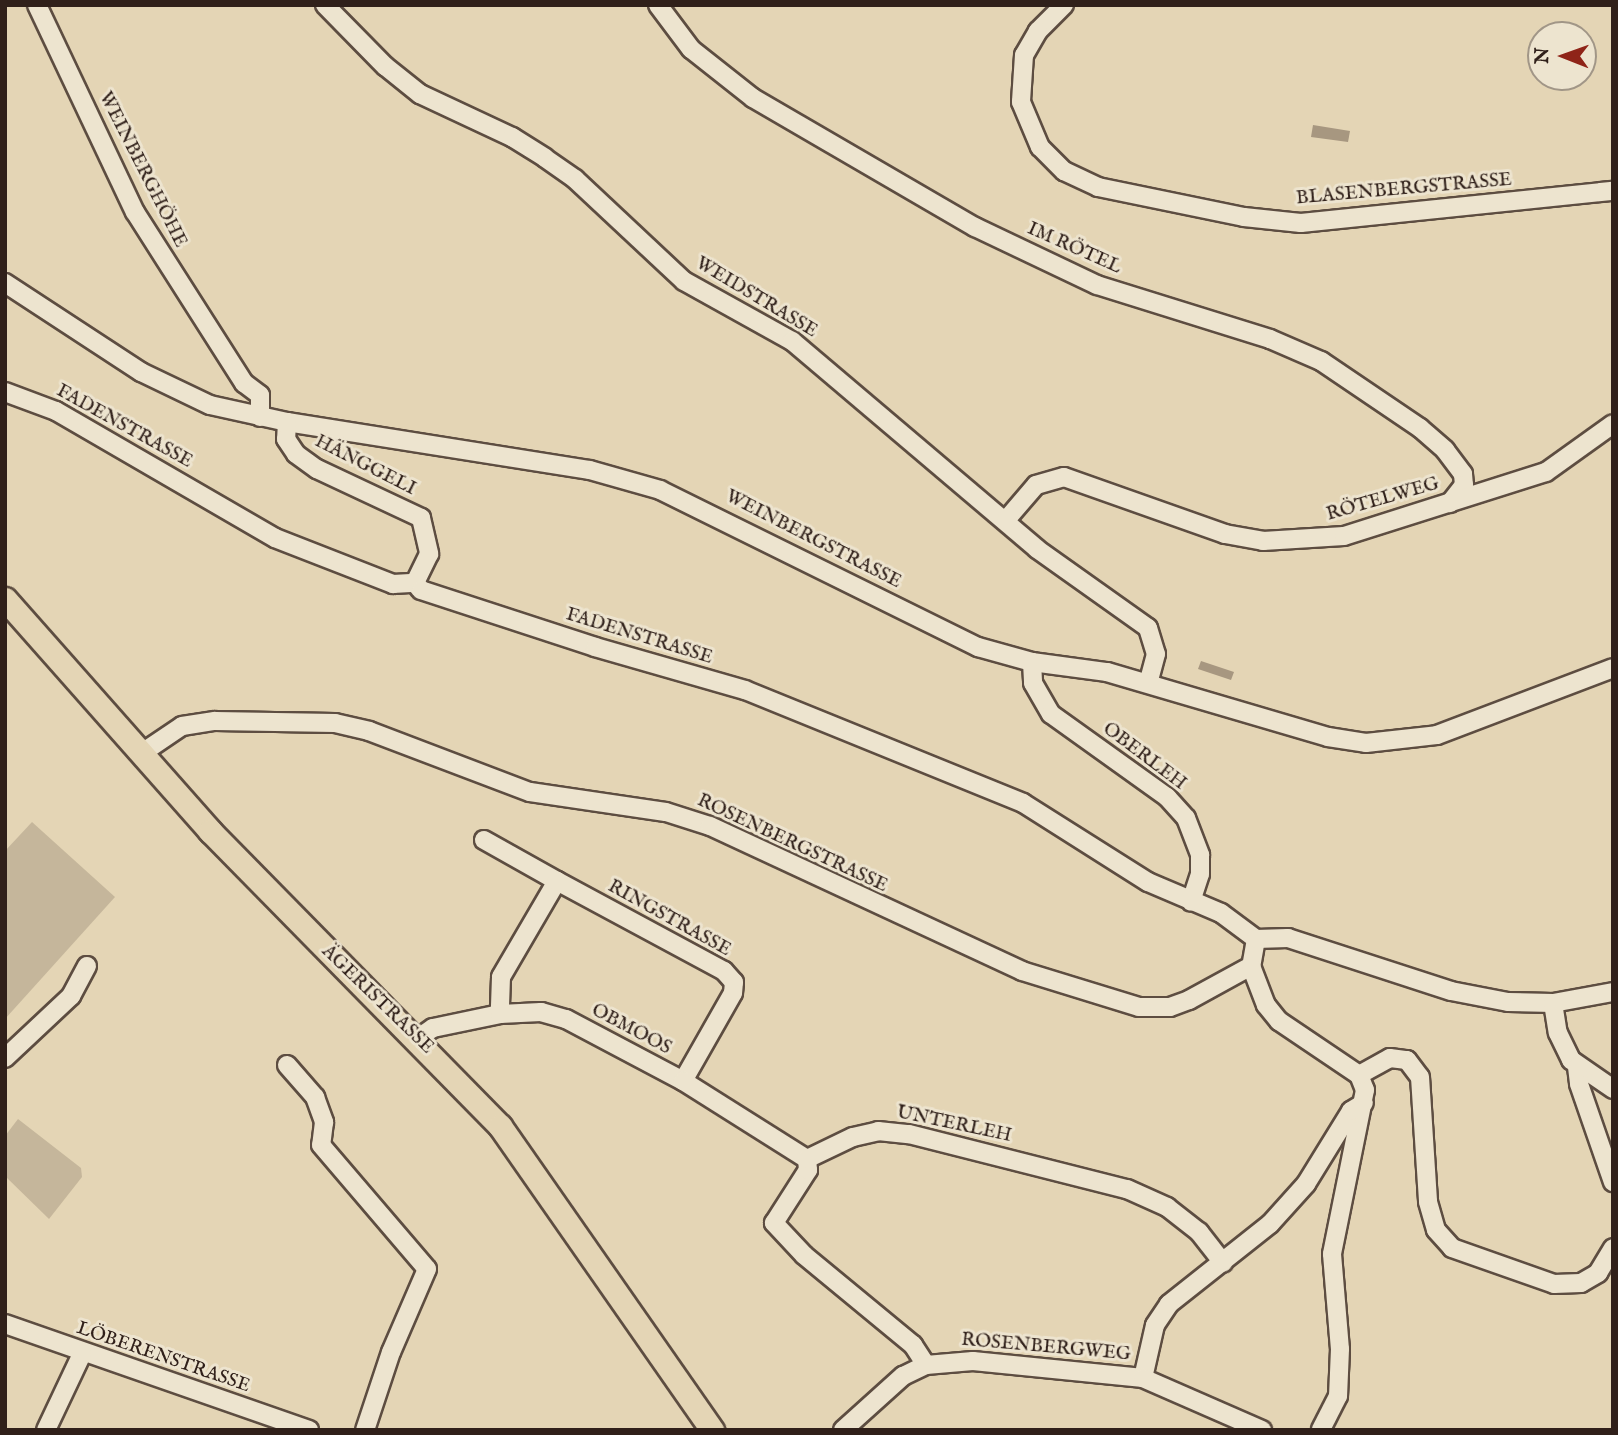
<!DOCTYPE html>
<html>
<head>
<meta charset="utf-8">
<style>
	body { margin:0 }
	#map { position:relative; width:1618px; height:1435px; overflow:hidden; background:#e4d5b5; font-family:"IM FELL English",serif }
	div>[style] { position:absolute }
	.green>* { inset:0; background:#c5b69b }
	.water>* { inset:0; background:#a79780 }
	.roads { filter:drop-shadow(2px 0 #5d4d41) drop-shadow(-2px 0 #5d4d41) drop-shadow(0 2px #5d4d41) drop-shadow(0 -2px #5d4d41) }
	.minor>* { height:18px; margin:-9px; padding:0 9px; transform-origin:9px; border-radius:9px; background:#ede4cf }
	.major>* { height:23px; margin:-11.5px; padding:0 11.5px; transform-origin:11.5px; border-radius:11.5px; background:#e4d5b5 }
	span { translate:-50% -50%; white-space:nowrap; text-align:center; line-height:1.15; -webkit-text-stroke:6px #ede4cf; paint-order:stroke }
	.street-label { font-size:19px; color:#30201a }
	.frame { position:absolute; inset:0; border:7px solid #30201a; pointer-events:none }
	.north { position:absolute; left:1527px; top:21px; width:70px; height:70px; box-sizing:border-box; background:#ede4cf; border:2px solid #a19687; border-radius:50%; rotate:271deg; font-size:19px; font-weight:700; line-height:28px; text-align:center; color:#30201a }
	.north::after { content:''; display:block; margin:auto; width:24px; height:32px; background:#8f2418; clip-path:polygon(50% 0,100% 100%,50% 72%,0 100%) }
</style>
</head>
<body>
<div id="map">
	<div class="green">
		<div style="clip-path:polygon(32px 822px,115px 897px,5px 1019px,5px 851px)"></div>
		<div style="clip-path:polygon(18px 1119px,81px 1168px,82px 1177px,49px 1219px,5px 1176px,5px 1136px)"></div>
	</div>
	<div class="water">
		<div style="clip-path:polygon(1313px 125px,1350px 131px,1348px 142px,1311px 137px)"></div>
		<div style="clip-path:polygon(1201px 661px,1234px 672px,1231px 680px,1198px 669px)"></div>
	</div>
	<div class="roads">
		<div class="minor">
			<div style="left:37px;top:5px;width:229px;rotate:64.7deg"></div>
			<div style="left:135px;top:212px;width:203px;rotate:57.5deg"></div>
			<div style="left:244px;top:383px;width:20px;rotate:37deg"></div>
			<div style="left:260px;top:395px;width:22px;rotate:90deg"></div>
			<div style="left:325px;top:5px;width:86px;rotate:45.5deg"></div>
			<div style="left:385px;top:66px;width:45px;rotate:38.7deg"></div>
			<div style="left:420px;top:94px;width:102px;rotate:25.1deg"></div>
			<div style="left:512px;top:137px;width:39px;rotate:32deg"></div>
			<div style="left:545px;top:158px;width:37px;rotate:35deg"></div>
			<div style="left:575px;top:179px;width:149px;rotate:43.1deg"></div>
			<div style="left:684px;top:281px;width:124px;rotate:29.1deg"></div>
			<div style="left:792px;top:341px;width:321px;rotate:40.3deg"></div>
			<div style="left:1037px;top:549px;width:136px;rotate:35.4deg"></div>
			<div style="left:1148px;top:628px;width:27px;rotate:73deg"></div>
			<div style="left:1156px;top:654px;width:30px;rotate:105deg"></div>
			<div style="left:658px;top:5px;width:55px;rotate:53.1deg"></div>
			<div style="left:691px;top:49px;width:79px;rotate:38.3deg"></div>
			<div style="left:753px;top:98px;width:257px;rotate:30.2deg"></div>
			<div style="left:975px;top:227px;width:135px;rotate:25.4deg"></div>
			<div style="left:1097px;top:285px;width:181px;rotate:17.3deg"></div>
			<div style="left:1270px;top:339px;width:56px;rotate:23.3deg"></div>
			<div style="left:1321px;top:361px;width:120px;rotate:34.1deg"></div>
			<div style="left:1420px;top:428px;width:33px;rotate:41deg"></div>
			<div style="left:1445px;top:450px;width:30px;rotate:53deg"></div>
			<div style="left:1463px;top:474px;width:11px;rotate:85deg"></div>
			<div style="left:1464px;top:485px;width:23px;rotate:128deg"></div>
			<div style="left:1064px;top:5px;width:37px;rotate:135deg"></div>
			<div style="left:1038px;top:31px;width:28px;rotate:120deg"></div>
			<div style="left:1024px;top:55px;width:47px;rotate:93.7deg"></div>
			<div style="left:1021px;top:102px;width:49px;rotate:67.1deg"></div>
			<div style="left:1040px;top:147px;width:34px;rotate:45deg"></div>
			<div style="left:1064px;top:171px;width:38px;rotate:25deg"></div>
			<div style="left:1098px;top:187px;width:149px;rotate:11.6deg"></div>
			<div style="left:1244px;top:217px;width:57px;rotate:6deg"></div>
			<div style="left:1301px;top:223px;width:314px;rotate:-5.9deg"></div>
			<div style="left:5px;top:283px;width:163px;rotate:33.2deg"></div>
			<div style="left:141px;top:372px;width:76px;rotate:25.6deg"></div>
			<div style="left:210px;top:405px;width:79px;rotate:12.4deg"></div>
			<div style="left:287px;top:422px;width:307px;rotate:9deg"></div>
			<div style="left:590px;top:470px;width:73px;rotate:15.9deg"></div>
			<div style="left:660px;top:490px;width:355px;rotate:26.3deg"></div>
			<div style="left:978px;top:647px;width:56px;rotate:15.5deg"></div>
			<div style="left:1032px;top:662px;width:76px;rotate:7.6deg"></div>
			<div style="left:1107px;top:672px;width:230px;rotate:16.4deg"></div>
			<div style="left:1328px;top:737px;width:38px;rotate:9deg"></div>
			<div style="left:1366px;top:743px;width:71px;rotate:-6.4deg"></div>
			<div style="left:1437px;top:735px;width:188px;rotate:-20.8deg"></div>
			<div style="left:5px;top:392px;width:54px;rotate:20.4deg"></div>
			<div style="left:56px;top:411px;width:253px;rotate:30.1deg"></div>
			<div style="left:275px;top:538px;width:127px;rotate:21.3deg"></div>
			<div style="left:393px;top:584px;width:22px;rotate:-3deg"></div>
			<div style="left:287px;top:422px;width:17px;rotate:93deg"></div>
			<div style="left:286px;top:439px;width:18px;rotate:56deg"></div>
			<div style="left:296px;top:454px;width:26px;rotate:36deg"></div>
			<div style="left:317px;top:469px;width:115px;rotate:25.2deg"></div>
			<div style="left:421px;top:518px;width:37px;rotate:77deg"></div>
			<div style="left:429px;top:554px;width:32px;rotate:116deg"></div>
			<div style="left:1006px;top:520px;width:46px;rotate:-49.4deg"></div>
			<div style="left:1036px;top:485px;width:29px;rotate:-16deg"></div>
			<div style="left:1064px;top:477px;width:171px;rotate:19.5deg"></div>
			<div style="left:1225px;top:534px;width:39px;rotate:10deg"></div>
			<div style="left:1263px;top:541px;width:81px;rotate:-3.5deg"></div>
			<div style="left:1344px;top:536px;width:212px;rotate:-17.6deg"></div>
			<div style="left:1546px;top:472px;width:82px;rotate:-35.6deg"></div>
			<div style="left:415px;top:583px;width:9px;rotate:49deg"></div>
			<div style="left:421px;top:590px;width:183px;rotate:18.1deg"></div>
			<div style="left:595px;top:647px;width:156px;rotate:16deg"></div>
			<div style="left:745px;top:690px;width:300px;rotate:22.1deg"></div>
			<div style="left:1023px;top:803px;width:148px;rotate:32.3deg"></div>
			<div style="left:1148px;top:882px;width:79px;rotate:23deg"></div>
			<div style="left:1221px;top:913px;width:44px;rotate:36.6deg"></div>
			<div style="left:1032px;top:662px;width:21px;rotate:87deg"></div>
			<div style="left:1033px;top:683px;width:36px;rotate:60deg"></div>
			<div style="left:1051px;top:714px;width:143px;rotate:35.6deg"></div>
			<div style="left:1167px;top:797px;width:28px;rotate:48deg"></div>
			<div style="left:1186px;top:818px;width:40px;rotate:69deg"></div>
			<div style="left:1200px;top:855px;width:19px;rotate:90deg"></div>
			<div style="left:1200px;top:874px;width:29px;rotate:108deg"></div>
			<div style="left:142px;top:753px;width:48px;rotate:-34deg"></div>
			<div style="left:182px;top:726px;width:33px;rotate:-9deg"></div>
			<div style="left:215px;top:721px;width:120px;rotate:1deg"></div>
			<div style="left:335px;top:723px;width:35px;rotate:13deg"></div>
			<div style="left:369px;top:731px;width:172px;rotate:20.8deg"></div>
			<div style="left:530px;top:792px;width:137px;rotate:8.4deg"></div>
			<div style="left:666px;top:812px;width:46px;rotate:17.7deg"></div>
			<div style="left:710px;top:826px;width:344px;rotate:24.9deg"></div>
			<div style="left:1022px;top:971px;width:122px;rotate:17.1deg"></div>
			<div style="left:1139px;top:1007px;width:31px"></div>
			<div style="left:1170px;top:1007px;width:20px;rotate:-20deg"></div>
			<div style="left:1189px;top:1000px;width:71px;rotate:-28.7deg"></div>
			<div style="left:484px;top:840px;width:84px;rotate:29.3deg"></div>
			<div style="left:557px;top:881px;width:111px;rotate:120.3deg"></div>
			<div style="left:501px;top:977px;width:37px;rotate:92deg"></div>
			<div style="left:557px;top:881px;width:190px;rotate:28.3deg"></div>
			<div style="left:724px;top:971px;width:15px;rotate:48deg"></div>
			<div style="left:734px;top:982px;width:11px;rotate:95deg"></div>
			<div style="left:733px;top:993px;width:101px;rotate:119.6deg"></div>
			<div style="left:1256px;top:939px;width:27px;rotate:100deg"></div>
			<div style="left:1251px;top:966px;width:42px;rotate:69deg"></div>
			<div style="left:1266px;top:1005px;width:21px;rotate:51deg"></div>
			<div style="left:1279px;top:1021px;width:97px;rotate:34deg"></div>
			<div style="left:1359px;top:1075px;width:16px;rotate:68deg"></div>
			<div style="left:1365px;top:1090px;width:167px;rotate:101.4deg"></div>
			<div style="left:1332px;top:1254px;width:95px;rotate:85.2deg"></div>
			<div style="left:1340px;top:1349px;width:47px;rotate:92.4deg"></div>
			<div style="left:1338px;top:1396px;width:38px;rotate:117deg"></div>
			<div style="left:1256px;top:939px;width:32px;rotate:-2deg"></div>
			<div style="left:1288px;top:938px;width:171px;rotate:18deg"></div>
			<div style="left:1451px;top:991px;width:58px;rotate:10.9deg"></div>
			<div style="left:1508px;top:1002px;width:45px;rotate:1.3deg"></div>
			<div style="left:1553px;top:1003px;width:61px;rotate:-10.4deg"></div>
			<div style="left:1553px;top:1003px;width:30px;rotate:81deg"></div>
			<div style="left:1558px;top:1033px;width:30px;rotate:64deg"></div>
			<div style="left:1571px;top:1060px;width:51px;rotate:34.6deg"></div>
			<div style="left:417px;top:1039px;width:19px;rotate:-35deg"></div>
			<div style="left:433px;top:1028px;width:68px;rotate:-11.8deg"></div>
			<div style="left:500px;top:1014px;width:41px;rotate:-2.8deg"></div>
			<div style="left:541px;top:1012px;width:26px;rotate:16deg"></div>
			<div style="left:566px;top:1019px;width:132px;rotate:27.9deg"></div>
			<div style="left:683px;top:1081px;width:146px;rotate:32.2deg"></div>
			<div style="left:5px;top:1058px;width:91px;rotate:-43.2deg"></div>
			<div style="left:71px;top:996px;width:34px;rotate:-62deg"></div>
			<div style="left:287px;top:1065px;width:43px;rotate:48.8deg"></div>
			<div style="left:315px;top:1097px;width:27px;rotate:70deg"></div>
			<div style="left:324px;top:1122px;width:23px;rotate:97deg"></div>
			<div style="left:321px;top:1145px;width:163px;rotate:49.5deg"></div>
			<div style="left:427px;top:1269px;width:90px;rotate:113.4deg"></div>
			<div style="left:391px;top:1352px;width:82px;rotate:108.4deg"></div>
			<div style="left:1577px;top:1067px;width:17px;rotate:83deg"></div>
			<div style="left:1579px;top:1084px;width:104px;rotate:70.9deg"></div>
			<div style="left:1359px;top:1075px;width:35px;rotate:-29deg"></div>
			<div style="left:1390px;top:1058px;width:17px;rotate:7deg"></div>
			<div style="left:1407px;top:1060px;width:21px;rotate:53deg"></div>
			<div style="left:1420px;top:1077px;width:125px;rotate:86.3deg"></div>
			<div style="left:1428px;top:1202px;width:29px;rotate:74deg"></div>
			<div style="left:1436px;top:1230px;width:24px;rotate:48deg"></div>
			<div style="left:1452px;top:1248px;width:108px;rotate:19.4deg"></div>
			<div style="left:1554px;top:1284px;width:27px;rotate:-2deg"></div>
			<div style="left:1581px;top:1283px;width:20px;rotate:-30deg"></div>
			<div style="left:1598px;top:1273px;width:29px;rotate:-59deg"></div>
			<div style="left:5px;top:1324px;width:322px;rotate:19.2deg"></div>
			<div style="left:926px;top:1365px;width:24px;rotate:-123deg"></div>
			<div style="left:913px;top:1345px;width:141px;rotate:-140.5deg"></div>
			<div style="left:804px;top:1255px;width:44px;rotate:-133.2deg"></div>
			<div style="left:774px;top:1223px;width:63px;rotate:-57.3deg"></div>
			<div style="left:808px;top:1170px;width:11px;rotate:-95deg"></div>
			<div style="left:807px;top:1159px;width:51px;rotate:-25.6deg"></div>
			<div style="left:853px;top:1137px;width:26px;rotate:-13deg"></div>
			<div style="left:878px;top:1131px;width:31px;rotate:6deg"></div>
			<div style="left:909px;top:1134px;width:225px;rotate:14.2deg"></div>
			<div style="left:1127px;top:1189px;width:44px;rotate:24.2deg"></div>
			<div style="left:1167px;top:1207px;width:41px;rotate:38deg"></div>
			<div style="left:1199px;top:1232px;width:39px;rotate:52deg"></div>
			<div style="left:1143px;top:1378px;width:54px;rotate:-77.2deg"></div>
			<div style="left:1155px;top:1325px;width:25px;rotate:-56deg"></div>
			<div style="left:1169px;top:1304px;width:129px;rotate:-38.4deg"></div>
			<div style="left:1270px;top:1224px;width:54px;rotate:-48deg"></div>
			<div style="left:1306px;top:1184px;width:86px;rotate:-58.3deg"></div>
			<div style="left:1351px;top:1111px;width:15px;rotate:-32deg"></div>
			<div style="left:46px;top:1430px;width:84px;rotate:-64.7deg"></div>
			<div style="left:843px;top:1430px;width:81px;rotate:-42deg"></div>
			<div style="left:903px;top:1376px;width:25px;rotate:-26deg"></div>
			<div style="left:926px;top:1365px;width:47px;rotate:-4.9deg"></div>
			<div style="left:973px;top:1361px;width:171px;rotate:5.7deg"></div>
			<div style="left:1143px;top:1378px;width:130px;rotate:23.6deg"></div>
		</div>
		<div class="major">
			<div style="left:5px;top:599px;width:310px;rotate:48.5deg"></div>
			<div style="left:210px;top:831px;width:414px;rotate:45.5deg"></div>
			<div style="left:500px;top:1126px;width:371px;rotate:55.1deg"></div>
		</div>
	</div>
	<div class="street-label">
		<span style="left:142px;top:170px;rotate:63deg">WEINBERGHÖHE</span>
		<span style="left:1404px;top:190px;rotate:-5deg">BLASENBERGSTRASSE</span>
		<span style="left:1074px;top:249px;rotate:24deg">IM RÖTEL</span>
		<span style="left:756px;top:298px;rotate:31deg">WEIDSTRASSE</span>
		<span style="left:124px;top:427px;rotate:29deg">FADENSTRASSE</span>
		<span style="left:365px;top:466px;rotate:27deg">HÄNGGELI</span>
		<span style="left:1383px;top:500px;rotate:-16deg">RÖTELWEG</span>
		<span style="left:813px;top:540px;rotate:27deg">WEINBERGSTRASSE</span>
		<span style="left:639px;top:637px;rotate:17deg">FADENSTRASSE</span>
		<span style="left:1144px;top:757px;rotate:37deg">OBERLEH</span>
		<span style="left:792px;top:844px;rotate:25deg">ROSENBERGSTRASSE</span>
		<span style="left:669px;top:919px;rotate:29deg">RINGSTRASSE</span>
		<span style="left:377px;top:1000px;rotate:44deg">ÄGERISTRASSE</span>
		<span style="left:631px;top:1030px;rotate:28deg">OBMOOS</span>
		<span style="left:954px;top:1125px;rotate:12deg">UNTERLEH</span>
		<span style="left:1046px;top:1348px;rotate:5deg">ROSENBERGWEG</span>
		<span style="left:163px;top:1358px;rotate:19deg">LÖBERENSTRASSE</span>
	</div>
	<div class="frame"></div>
	<div class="north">N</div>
</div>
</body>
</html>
